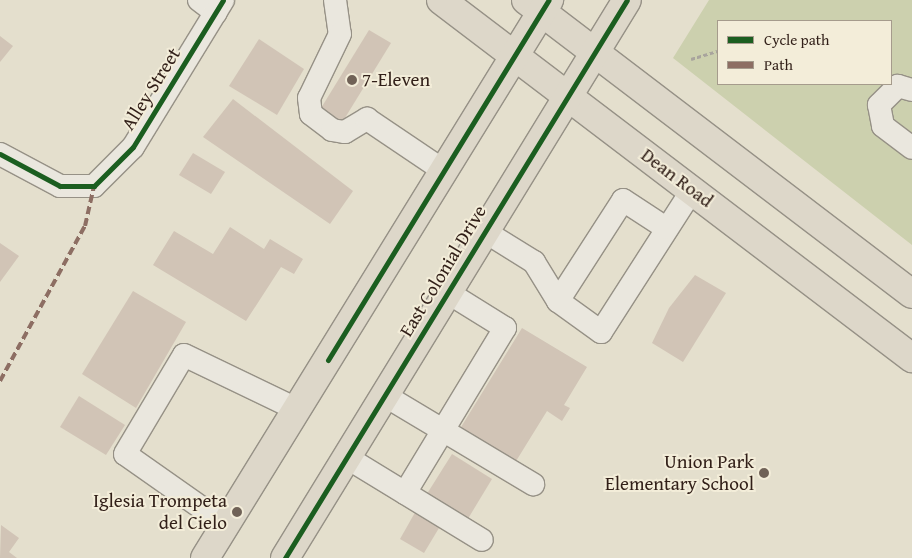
<!DOCTYPE html>
<html>
<head>
<meta charset="utf-8">
<style>
	body { margin:0 }
	#map { position:relative; width:912px; height:558px; overflow:hidden; background:#e4dfcd; font-family:"Gentium Book Plus",serif }
	div>[style] { position:absolute }
	.green>* { inset:0; background:#ccd0ae }
	.building>* { inset:0; background:#d1c4b6 }
	.path>* { height:3px; margin-top:-1.5px; transform-origin:0; background:repeating-linear-gradient(90deg,#a8a49d 0 4px,transparent 0 6.5px) }
	.roads { filter:drop-shadow(1px 0 #969186) drop-shadow(-1px 0 #969186) drop-shadow(0 1px #969186) drop-shadow(0 -1px #969186) }
	.minor>* { height:22px; margin:-11px; padding:0 11px; transform-origin:11px; border-radius:11px; background:#eae7de }
	.major>* { height:28px; margin:-14px; padding:0 14px; transform-origin:14px; border-radius:14px; background:#ddd7c9 }
	.highway>* { height:28px; margin:-14px; padding:0 14px; transform-origin:14px; border-radius:14px; background:#ddd7c9 }
	.quiet>* { height:4px; margin-top:-2px; transform-origin:0; background:repeating-linear-gradient(90deg,#8d6e63 0 8px,transparent 0 12px) }
	.cycleway>* { height:5px; margin:-2.5px; padding:0 2.5px; transform-origin:2.5px; border-radius:2.5px; background:#1b5e20 }
	.dots>* { width:14px; height:14px; translate:-50% -50%; box-sizing:border-box; border:2px solid #f3edd9; border-radius:50% }
	span { translate:-50% -50%; white-space:nowrap; text-align:center; line-height:1.15; -webkit-text-stroke:4px #f3edd9; paint-order:stroke }
	.poi-label { font-size:19px; color:#311f18 }
	.left { translate:0 -50%; text-align:left }
	.right { translate:-100% -50%; text-align:right }
	.street-label { font-size:19px; color:#311f18 }
	.legend { position:absolute; left:717px; top:20px; width:175px; height:65px; box-sizing:border-box; background:#f3edd9; border:1px solid #a59b8c; margin:0; padding:6px 9px; list-style:none; font-size:15px; color:#311f18 }
	.legend li { display:flex; align-items:center; gap:10px; height:25px }
	.legend b { width:25px; border:1px solid #a59b8c }
</style>
</head>
<body>
<div id="map">
	<div class="green">
		<div style="clip-path:polygon(evenodd,709px 0,912px 0,912px 245px,673px 58px,709px 0,718px 21px,891px 21px,891px 84px,718px 84px,718px 21px)"></div>
	</div>
	<div class="building">
		<div style="clip-path:polygon(369px 30px,391px 43px,340px 126px,318px 113px)"></div>
		<div style="clip-path:polygon(0 36px,13px 46px,0 62px)"></div>
		<div style="clip-path:polygon(259px 39px,304px 69px,277px 115px,229px 86px)"></div>
		<div style="clip-path:polygon(233px 99px,353px 191px,330px 224px,203px 137px)"></div>
		<div style="clip-path:polygon(193px 153px,225px 172px,211px 194px,179px 175px)"></div>
		<div style="clip-path:polygon(230px 227px,264px 249px,270px 239px,303px 259px,294px 274px,281px 267px,246px 321px,153px 265px,174px 231px,213px 254px)"></div>
		<div style="clip-path:polygon(0 243px,19px 256px,0 282px)"></div>
		<div style="clip-path:polygon(695px 275px,726px 293px,683px 362px,652px 343px,669px 308px)"></div>
		<div style="clip-path:polygon(133px 291px,186px 322px,136px 408px,82px 374px)"></div>
		<div style="clip-path:polygon(522px 328px,587px 367px,564px 405px,570px 408px,562px 421px,547px 411px,513px 466px,458px 432px)"></div>
		<div style="clip-path:polygon(79px 396px,125px 425px,106px 455px,60px 427px)"></div>
		<div style="clip-path:polygon(452px 454px,492px 479px,466px 522px,425px 497px)"></div>
		<div style="clip-path:polygon(417px 509px,442px 523px,424px 553px,400px 539px)"></div>
		<div style="clip-path:polygon(1px 525px,19px 538px,9px 552px,17px 558px,0 558px)"></div>
	</div>
	<div class="path">
		<div style="left:691px;top:59px;width:28px;rotate:-17deg"></div>
	</div>
	<div class="roads">
		<div class="minor">
			<div style="left:199px;top:0;width:21px;rotate:37deg"></div>
			<div style="left:335px;top:0;width:34px;rotate:82deg"></div>
			<div style="left:340px;top:34px;width:71px;rotate:115.8deg"></div>
			<div style="left:309px;top:98px;width:16px;rotate:83deg"></div>
			<div style="left:311px;top:114px;width:26px;rotate:37deg"></div>
			<div style="left:332px;top:130px;width:13px;rotate:9deg"></div>
			<div style="left:345px;top:132px;width:26px;rotate:-31deg"></div>
			<div style="left:367px;top:119px;width:93px;rotate:34deg"></div>
			<div style="left:912px;top:90px;width:15px;rotate:-164deg"></div>
			<div style="left:898px;top:86px;width:27px;rotate:135deg"></div>
			<div style="left:879px;top:105px;width:21px;rotate:79deg"></div>
			<div style="left:883px;top:126px;width:36px;rotate:37deg"></div>
			<div style="left:0;top:154px;width:68px;rotate:28.1deg"></div>
			<div style="left:60px;top:186px;width:34px"></div>
			<div style="left:94px;top:186px;width:55px;rotate:-45deg"></div>
			<div style="left:133px;top:147px;width:172px;rotate:-58.5deg"></div>
			<div style="left:484px;top:231px;width:59px;rotate:31.8deg"></div>
			<div style="left:534px;top:262px;width:46px;rotate:58.4deg"></div>
			<div style="left:558px;top:301px;width:53px;rotate:35.8deg"></div>
			<div style="left:601px;top:332px;width:169px;rotate:-57.3deg"></div>
			<div style="left:558px;top:301px;width:120px;rotate:-57.2deg"></div>
			<div style="left:623px;top:200px;width:51px;rotate:33.1deg"></div>
			<div style="left:384px;top:395px;width:174px;rotate:30.9deg"></div>
			<div style="left:346px;top:457px;width:159px;rotate:31.4deg"></div>
			<div style="left:405px;top:493px;width:193px;rotate:-58.8deg"></div>
			<div style="left:505px;top:328px;width:68px;rotate:-148.2deg"></div>
			<div style="left:226px;top:525px;width:123px;rotate:-144.9deg"></div>
			<div style="left:125px;top:454px;width:115px;rotate:-59.2deg"></div>
			<div style="left:184px;top:355px;width:124px;rotate:25.7deg"></div>
		</div>
		<div class="major">
			<div style="left:441px;top:0;width:592px;rotate:37.24deg"></div>
			<div style="left:526px;top:0;width:485px;rotate:37.3deg"></div>
		</div>
		<div class="highway">
			<div style="left:205px;top:558px;width:656px;rotate:-58.35deg"></div>
			<div style="left:285px;top:558px;width:654px;rotate:-58.5deg"></div>
		</div>
	</div>
	<div class="quiet">
		<div style="left:0;top:381px;width:177px;rotate:-61.3deg"></div>
		<div style="left:85px;top:226px;width:41px;rotate:-77.3deg"></div>
	</div>
	<div class="cycleway">
		<div style="left:0;top:154px;width:68px;rotate:28.1deg"></div>
		<div style="left:60px;top:186px;width:34px"></div>
		<div style="left:94px;top:186px;width:55px;rotate:-45deg"></div>
		<div style="left:133px;top:147px;width:172px;rotate:-58.5deg"></div>
		<div style="left:328px;top:360px;width:422px;rotate:-58.5deg"></div>
		<div style="left:285px;top:558px;width:654px;rotate:-58.5deg"></div>
	</div>
	<div class="dots">
		<div style="left:352px;top:80px;background:#706257"></div>
		<div style="left:764px;top:473px;background:#706257"></div>
		<div style="left:237px;top:512px;background:#706257"></div>
	</div>
	<div class="poi-label">
		<span class="left" style="left:362px;top:80px">7-Eleven</span>
		<span class="right" style="left:754px;top:473px">Union Park<br>Elementary School</span>
		<span class="right" style="left:227px;top:512px">Iglesia Trompeta<br>del Cielo</span>
	</div>
	<div class="street-label">
		<span style="left:151px;top:89px;rotate:-58deg">Alley Street</span>
		<span style="left:677px;top:178px;rotate:37deg">Dean Road</span>
		<span style="left:443px;top:271px;rotate:-59deg">East Colonial Drive</span>
	</div>
	<ul class="legend">
	<li><b style="height:6px;background:#1b5e20"></b>Cycle path</li>
	<li><b style="height:6px;background:#8d6e63"></b>Path</li>
	</ul>
</div>
</body>
</html>
